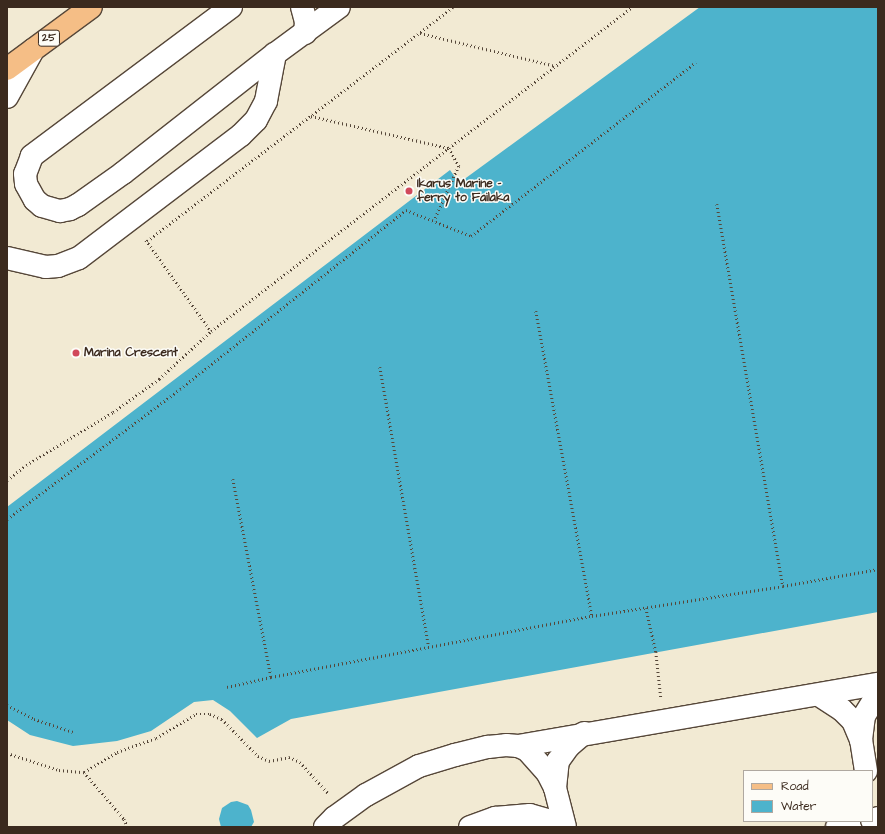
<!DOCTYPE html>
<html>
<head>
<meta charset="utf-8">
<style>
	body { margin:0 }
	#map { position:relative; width:885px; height:834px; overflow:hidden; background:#f2ead3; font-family:"Architects Daughter",sans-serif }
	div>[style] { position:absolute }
	.water>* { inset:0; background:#4db3cc }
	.path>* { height:2.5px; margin-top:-1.25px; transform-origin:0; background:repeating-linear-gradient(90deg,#564739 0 1px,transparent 0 4px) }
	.roads { filter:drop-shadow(1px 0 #564739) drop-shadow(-1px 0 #564739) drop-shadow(0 1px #564739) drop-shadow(0 -1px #564739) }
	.minor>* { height:22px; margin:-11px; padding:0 11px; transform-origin:11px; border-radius:11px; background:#fff }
	.major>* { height:22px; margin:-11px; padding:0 11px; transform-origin:11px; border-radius:11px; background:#f5be86 }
	.bridges { filter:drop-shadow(1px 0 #564739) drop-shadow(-1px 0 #564739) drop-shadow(0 1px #564739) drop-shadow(0 -1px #564739) }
	.minor-bridge>* { height:22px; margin:-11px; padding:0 11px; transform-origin:11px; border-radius:11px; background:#fff }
	.dots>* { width:11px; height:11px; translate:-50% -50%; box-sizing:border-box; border:2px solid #fdfcf7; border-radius:50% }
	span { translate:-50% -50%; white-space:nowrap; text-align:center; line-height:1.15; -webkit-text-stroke:3px #fdfcf7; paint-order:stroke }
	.shield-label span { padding:1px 3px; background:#fdfcf7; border:1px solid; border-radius:3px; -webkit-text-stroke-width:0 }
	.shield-label { font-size:11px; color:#3b2a1e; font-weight:700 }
	.poi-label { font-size:12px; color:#3b2a1e; font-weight:700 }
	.left { translate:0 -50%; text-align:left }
	.frame { position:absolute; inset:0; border:8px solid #3b2a1e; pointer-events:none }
	.legend { position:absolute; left:743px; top:770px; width:130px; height:52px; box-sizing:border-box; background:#fdfcf7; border:1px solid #afa8a0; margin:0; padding:5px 7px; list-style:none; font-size:12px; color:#3b2a1e }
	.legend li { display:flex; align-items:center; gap:8px; height:20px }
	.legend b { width:20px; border:1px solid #afa8a0 }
</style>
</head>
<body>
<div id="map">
	<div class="water">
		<div style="clip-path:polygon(700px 7px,878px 7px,878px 612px,291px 719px,257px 738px,230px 711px,213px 700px,194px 702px,151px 731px,117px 741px,73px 746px,30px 735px,7px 720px,7px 507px,450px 170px,459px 183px)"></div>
		<div style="clip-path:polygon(237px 801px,248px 805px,251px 810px,254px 822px,251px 827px,221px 827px,219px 819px,222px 808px,231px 802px)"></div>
	</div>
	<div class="path">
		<div style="left:420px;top:33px;width:139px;rotate:13.7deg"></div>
		<div style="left:311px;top:116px;width:142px;rotate:13.1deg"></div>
		<div style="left:449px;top:148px;width:21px;rotate:61deg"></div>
		<div style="left:459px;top:166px;width:60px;rotate:114.4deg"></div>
		<div style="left:717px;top:204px;width:388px;rotate:80.2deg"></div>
		<div style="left:146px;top:240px;width:112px;rotate:54.5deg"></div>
		<div style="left:147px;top:241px;width:385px;rotate:-37.4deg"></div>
		<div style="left:536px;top:311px;width:310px;rotate:79.6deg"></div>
		<div style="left:380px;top:367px;width:284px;rotate:80.1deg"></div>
		<div style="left:233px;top:479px;width:202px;rotate:79.1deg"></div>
		<div style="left:7px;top:480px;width:24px;rotate:-38deg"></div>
		<div style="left:26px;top:465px;width:102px;rotate:-31.3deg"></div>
		<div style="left:113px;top:412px;width:57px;rotate:-35.7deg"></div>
		<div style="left:159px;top:379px;width:71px;rotate:-42.7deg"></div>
		<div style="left:211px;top:331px;width:531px;rotate:-37.58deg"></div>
		<div style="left:7px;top:519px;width:216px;rotate:-36.9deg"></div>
		<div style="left:180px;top:389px;width:288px;rotate:-38.4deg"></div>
		<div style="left:406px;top:210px;width:70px;rotate:21.8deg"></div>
		<div style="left:471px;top:236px;width:284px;rotate:-37.7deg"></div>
		<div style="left:646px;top:608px;width:45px;rotate:77.2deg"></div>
		<div style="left:656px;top:652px;width:46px;rotate:83.8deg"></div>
		<div style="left:227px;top:687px;width:45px;rotate:-12.8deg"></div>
		<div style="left:271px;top:677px;width:327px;rotate:-10.8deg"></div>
		<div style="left:592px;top:616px;width:193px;rotate:-8.9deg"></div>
		<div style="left:783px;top:586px;width:97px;rotate:-10.1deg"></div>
		<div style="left:7px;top:705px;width:30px;rotate:27deg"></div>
		<div style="left:34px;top:719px;width:41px;rotate:18.4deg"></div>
		<div style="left:7px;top:753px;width:55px;rotate:18.1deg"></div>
		<div style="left:59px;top:770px;width:25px;rotate:5deg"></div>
		<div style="left:84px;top:772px;width:39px;rotate:-31deg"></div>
		<div style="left:117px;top:752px;width:41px;rotate:-19.7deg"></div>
		<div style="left:156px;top:738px;width:47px;rotate:-31deg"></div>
		<div style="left:196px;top:714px;width:14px"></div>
		<div style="left:210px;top:714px;width:13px;rotate:23deg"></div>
		<div style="left:222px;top:719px;width:52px;rotate:45.8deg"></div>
		<div style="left:258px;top:756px;width:12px;rotate:24deg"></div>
		<div style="left:269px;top:761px;width:20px;rotate:-11deg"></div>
		<div style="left:289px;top:757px;width:12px;rotate:24deg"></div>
		<div style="left:300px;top:762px;width:42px;rotate:47.9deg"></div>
		<div style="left:84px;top:772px;width:62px;rotate:49.6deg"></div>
		<div style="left:124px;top:819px;width:9px;rotate:63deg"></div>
	</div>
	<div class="roads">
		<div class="minor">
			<div style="left:231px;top:7px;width:249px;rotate:143.2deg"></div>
			<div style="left:32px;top:156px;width:19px;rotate:111deg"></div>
			<div style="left:25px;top:174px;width:10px;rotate:84deg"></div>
			<div style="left:26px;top:184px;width:18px;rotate:61deg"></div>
			<div style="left:35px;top:200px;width:9px;rotate:41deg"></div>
			<div style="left:42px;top:206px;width:19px;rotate:16deg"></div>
			<div style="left:60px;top:211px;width:10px;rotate:-11deg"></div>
			<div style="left:70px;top:209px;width:9px;rotate:-27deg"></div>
			<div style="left:78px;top:205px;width:55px;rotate:-35.4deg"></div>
			<div style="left:123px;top:173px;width:193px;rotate:-38.1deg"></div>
			<div style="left:275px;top:54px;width:79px;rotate:-36.3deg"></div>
			<div style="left:302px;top:7px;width:16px;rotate:75deg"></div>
			<div style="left:306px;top:22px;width:11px;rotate:95deg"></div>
			<div style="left:7px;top:97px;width:54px;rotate:-61deg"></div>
			<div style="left:7px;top:258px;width:40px;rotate:13deg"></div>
			<div style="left:46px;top:267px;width:12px;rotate:-5deg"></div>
			<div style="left:58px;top:266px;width:22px;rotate:-21deg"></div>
			<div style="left:79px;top:258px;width:203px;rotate:-37.2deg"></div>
			<div style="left:241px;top:135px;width:21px;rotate:-45deg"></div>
			<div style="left:256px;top:120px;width:21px;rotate:-62deg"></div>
			<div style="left:266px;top:101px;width:48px;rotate:-79.2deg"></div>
			<div style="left:819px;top:695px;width:27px;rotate:33deg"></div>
			<div style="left:842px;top:710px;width:16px;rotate:45deg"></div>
			<div style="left:853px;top:721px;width:21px;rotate:67deg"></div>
			<div style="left:518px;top:746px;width:365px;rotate:-9.8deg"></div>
			<div style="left:866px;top:771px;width:31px;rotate:-99deg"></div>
			<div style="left:861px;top:740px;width:24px;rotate:-83deg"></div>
			<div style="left:864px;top:716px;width:26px;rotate:-58deg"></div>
			<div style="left:555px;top:788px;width:27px;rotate:-84deg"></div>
			<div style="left:558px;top:761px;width:19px;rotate:-54deg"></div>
			<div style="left:569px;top:746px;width:20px;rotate:-41deg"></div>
			<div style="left:325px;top:827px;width:13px;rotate:-45deg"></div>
			<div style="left:334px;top:818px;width:39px;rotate:-36deg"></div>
			<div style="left:366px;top:795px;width:60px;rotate:-28.7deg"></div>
			<div style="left:419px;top:766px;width:38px;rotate:-17deg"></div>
			<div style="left:455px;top:755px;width:34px;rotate:-14deg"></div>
			<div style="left:488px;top:747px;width:18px;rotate:-6deg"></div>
			<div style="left:506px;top:745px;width:12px;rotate:5deg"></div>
			<div style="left:518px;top:746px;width:10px;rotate:24deg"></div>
			<div style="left:527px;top:750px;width:30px;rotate:48deg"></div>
			<div style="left:547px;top:772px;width:18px;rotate:63deg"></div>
			<div style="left:555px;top:788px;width:40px;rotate:75.6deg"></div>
			<div style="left:470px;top:827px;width:27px;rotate:-20deg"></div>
			<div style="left:495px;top:818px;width:35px;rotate:-5deg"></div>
			<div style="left:530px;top:815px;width:29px;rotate:16deg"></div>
			<div style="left:558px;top:823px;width:6px;rotate:45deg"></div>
			<div style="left:837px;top:827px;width:30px;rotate:-12deg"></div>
		</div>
		<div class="major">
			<div style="left:7px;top:69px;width:104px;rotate:-36.4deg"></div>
		</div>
	</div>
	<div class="bridges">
		<div class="minor-bridge">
			<div style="left:872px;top:820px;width:6px;rotate:-18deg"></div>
		</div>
	</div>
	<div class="dots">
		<div style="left:409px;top:191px;background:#d1495b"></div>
		<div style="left:76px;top:353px;background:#d1495b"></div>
	</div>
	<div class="shield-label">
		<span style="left:49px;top:38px">25</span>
	</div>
	<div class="poi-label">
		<span class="left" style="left:417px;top:191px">Ikarus Marine -<br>ferry to Failaka</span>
		<span class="left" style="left:84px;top:353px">Marina Crescent</span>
	</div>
	<div class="frame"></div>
	<ul class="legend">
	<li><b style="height:5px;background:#f5be86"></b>Road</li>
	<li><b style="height:11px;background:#4db3cc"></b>Water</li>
	</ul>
</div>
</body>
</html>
